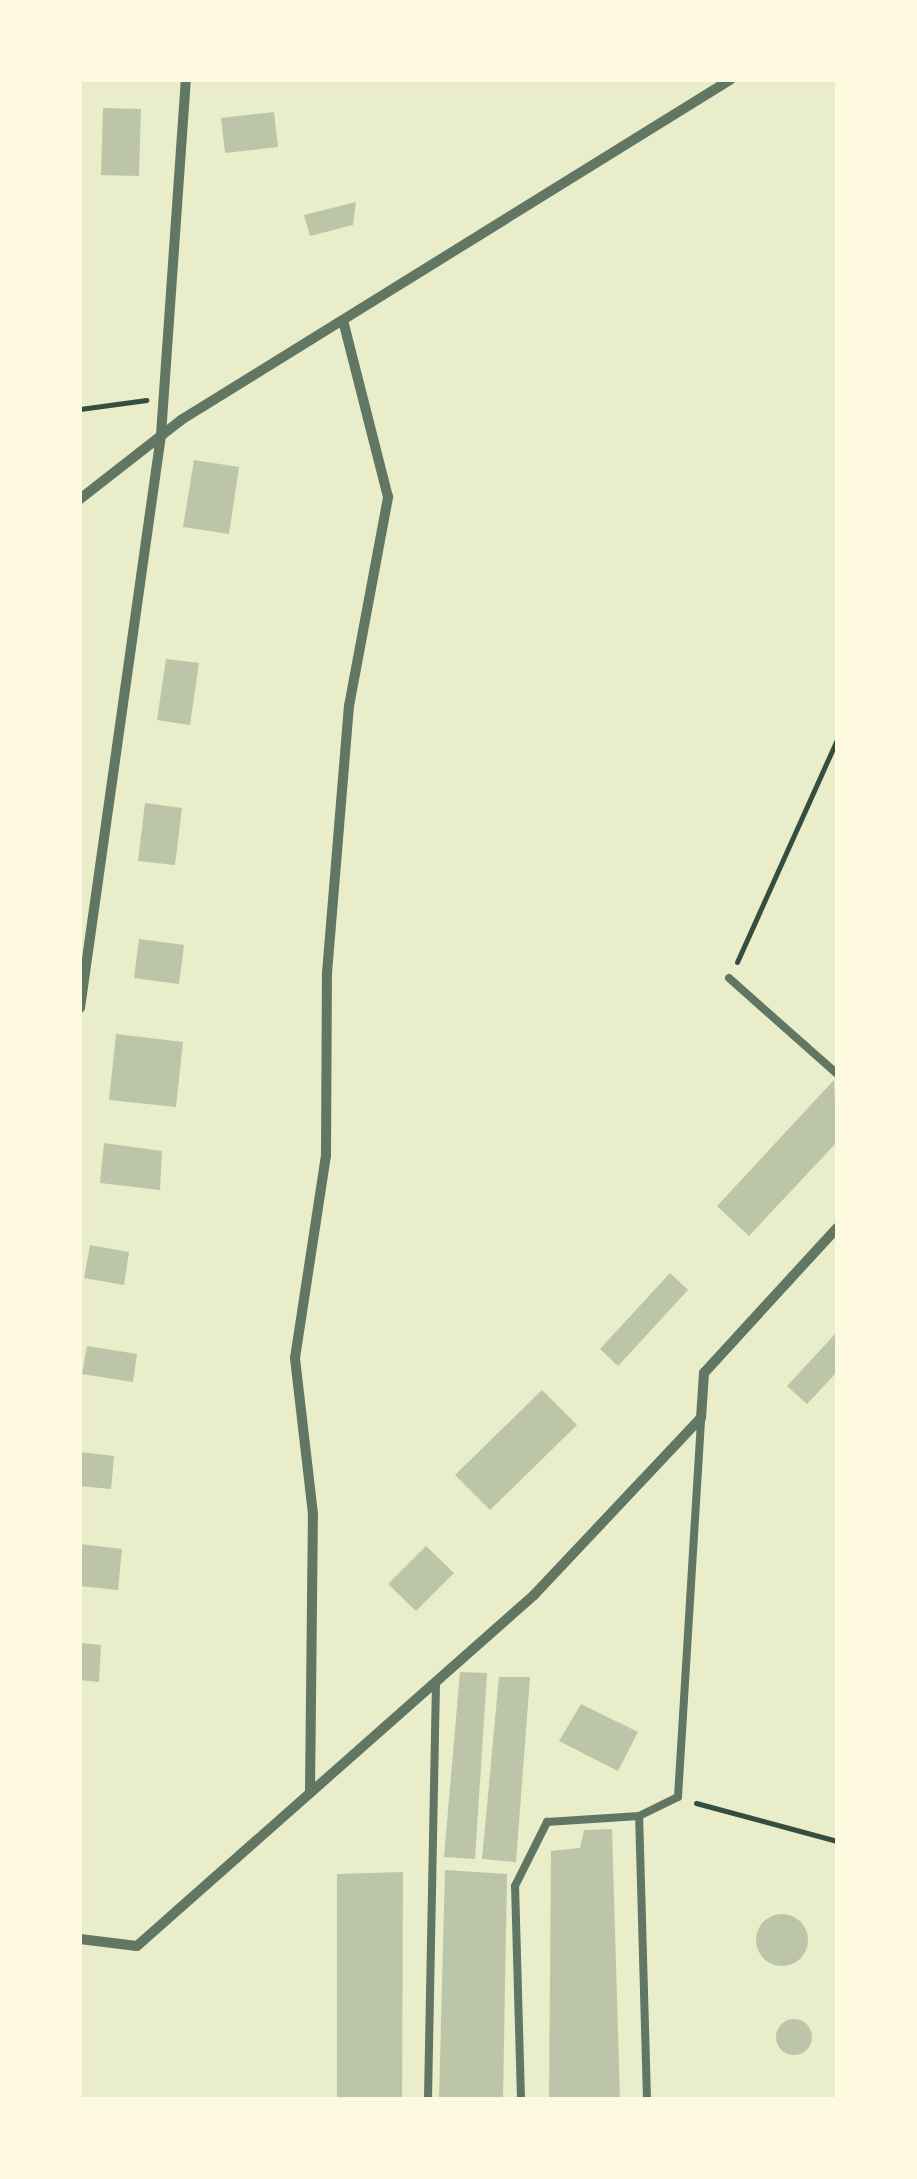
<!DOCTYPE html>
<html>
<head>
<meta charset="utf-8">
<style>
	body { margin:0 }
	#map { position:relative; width:917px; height:2179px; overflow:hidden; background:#e9edc9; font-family:Commissioner,sans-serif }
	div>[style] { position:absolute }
	.building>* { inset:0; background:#bcc5a7 }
	.round { border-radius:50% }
	.path>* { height:5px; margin:-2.5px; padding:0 2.5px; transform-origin:2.5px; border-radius:2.5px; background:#344e41 }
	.service>* { height:8px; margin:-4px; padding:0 4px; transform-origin:4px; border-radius:4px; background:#617663 }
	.minor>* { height:10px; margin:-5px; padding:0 5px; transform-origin:5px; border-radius:5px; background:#617663 }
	span { translate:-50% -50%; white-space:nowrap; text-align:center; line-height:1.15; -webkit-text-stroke:8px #fefae0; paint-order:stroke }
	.frame { position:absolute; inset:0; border:82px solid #fefae0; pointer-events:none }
</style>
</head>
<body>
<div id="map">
	<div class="building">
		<div style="clip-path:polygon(103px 108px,141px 109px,139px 176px,101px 175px)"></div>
		<div style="clip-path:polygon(274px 112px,278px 147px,225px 153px,221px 118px)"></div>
		<div style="clip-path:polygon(356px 202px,353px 225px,310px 236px,304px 215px)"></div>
		<div style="clip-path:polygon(194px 460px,239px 467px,229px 534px,183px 527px)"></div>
		<div style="clip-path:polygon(166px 659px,199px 663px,190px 725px,157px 720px)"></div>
		<div style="clip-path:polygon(145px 803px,182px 808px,175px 865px,138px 861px)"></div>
		<div style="clip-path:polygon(139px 939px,184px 945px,179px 984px,134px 978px)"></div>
		<div style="clip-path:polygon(116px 1034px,183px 1042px,176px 1107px,109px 1100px)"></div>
		<div style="clip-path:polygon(834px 1080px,837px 1142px,749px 1236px,717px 1206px)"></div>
		<div style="clip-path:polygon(104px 1143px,162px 1151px,160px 1190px,100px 1183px)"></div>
		<div style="clip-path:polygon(90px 1245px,129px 1252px,124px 1285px,84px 1278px)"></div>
		<div style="clip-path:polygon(670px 1273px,688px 1290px,618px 1366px,600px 1349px)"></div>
		<div style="clip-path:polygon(837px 1332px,837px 1372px,807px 1404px,787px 1386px)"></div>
		<div style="clip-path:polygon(87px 1346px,137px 1354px,133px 1382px,82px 1374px)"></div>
		<div style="clip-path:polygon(542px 1390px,577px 1425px,490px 1510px,455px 1475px)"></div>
		<div style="clip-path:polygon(80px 1452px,114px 1456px,111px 1489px,80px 1486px)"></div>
		<div style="clip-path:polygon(80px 1544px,122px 1549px,118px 1590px,80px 1586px)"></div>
		<div style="clip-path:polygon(426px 1546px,454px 1573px,416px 1611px,388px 1584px)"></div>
		<div style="clip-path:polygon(80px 1643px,101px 1645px,99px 1682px,80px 1680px)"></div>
		<div style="clip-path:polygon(460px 1672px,487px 1673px,475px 1859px,444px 1857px)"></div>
		<div style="clip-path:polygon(499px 1677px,530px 1677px,516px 1862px,482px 1859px)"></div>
		<div style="clip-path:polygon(581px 1704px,638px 1732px,618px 1771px,559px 1741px)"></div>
		<div style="clip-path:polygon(612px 1829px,620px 2099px,549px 2099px,551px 1851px,580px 1848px,584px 1830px)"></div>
		<div style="clip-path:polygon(445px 1870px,507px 1874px,503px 2099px,439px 2099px)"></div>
		<div style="clip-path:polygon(403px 1872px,402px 2099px,337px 2099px,337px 1874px)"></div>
		<div class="round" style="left:756px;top:1914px;width:52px;height:52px"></div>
		<div class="round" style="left:776px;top:2019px;width:36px;height:36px"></div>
	</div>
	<div class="path">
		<div style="left:80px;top:409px;width:67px;rotate:-7.8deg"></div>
		<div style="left:737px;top:962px;width:244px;rotate:-65.8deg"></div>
		<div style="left:696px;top:1803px;width:146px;rotate:15.1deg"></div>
	</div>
	<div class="service">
		<div style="left:729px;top:978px;width:144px;rotate:41.6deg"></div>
		<div style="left:428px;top:2099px;width:418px;rotate:-88.9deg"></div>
		<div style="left:521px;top:2099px;width:213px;rotate:-91.6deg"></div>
		<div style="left:515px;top:1886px;width:72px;rotate:-63.4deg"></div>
		<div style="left:547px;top:1822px;width:92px;rotate:-3.7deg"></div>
		<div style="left:647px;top:2099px;width:283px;rotate:-91.6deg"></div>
		<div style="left:639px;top:1816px;width:43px;rotate:-26deg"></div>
		<div style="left:678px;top:1797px;width:380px;rotate:-86.5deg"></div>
	</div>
	<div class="minor">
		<div style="left:80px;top:499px;width:128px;rotate:-38deg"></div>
		<div style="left:181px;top:420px;width:646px;rotate:-31.77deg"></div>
		<div style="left:80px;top:1008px;width:579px;rotate:-81.95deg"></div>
		<div style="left:161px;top:435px;width:356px;rotate:-86deg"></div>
		<div style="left:310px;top:1793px;width:279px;rotate:-89.4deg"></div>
		<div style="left:313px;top:1514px;width:157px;rotate:-96.6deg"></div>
		<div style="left:295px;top:1358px;width:204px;rotate:-81.3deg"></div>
		<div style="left:326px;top:1156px;width:183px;rotate:-89.7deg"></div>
		<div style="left:327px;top:973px;width:268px;rotate:-85.3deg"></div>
		<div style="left:349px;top:706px;width:213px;rotate:-79.4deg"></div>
		<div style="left:388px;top:497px;width:179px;rotate:-104.3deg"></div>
		<div style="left:80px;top:1939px;width:57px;rotate:7deg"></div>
		<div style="left:137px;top:1946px;width:530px;rotate:-41.48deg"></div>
		<div style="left:534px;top:1595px;width:243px;rotate:-46.7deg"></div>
		<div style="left:701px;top:1418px;width:45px;rotate:-86.2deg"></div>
		<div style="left:704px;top:1373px;width:197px;rotate:-47.5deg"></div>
	</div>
	<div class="frame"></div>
</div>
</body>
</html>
